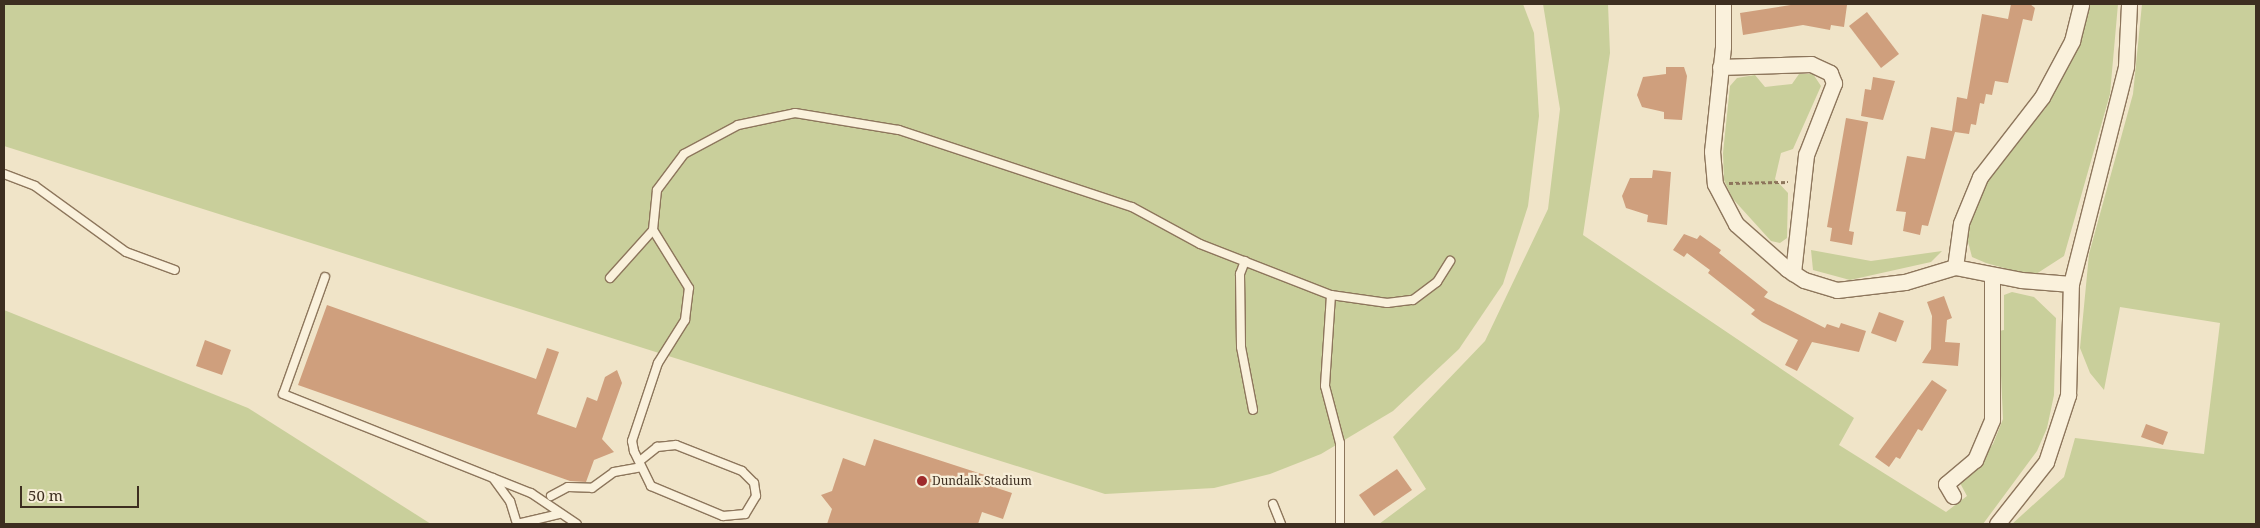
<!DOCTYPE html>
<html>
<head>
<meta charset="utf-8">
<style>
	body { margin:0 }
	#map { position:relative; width:2260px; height:528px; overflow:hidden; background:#f0e4c8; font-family:"Noto Serif",serif }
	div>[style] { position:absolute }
	.green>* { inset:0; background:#c9cf9b }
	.building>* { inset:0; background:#cf9f7d }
	.path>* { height:3px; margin-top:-1.5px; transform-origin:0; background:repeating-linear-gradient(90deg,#8d765c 0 4px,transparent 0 6.5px) }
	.roads { filter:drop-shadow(1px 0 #8d765c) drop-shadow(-1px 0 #8d765c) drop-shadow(0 1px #8d765c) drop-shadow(0 -1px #8d765c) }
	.service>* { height:8px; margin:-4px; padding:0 4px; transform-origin:4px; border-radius:4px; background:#faf1dc }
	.minor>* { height:15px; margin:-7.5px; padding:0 7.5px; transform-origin:7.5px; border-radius:7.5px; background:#faf1dc }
	.dots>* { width:14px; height:14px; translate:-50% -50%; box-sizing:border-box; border:2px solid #f7eed8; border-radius:50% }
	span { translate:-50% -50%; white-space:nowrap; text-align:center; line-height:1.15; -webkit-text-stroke:4.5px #f7eed8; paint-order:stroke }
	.poi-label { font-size:12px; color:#3d2e20 }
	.left { translate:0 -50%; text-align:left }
	.frame { position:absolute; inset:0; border:5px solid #3d2e20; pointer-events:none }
	.scale { position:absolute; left:20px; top:486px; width:119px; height:22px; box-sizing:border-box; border:2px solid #3d2e20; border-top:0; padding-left:6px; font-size:15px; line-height:18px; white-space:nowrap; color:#3d2e20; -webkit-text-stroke:4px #f7eed8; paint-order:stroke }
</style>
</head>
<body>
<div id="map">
	<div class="green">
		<div style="clip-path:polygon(4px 4px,1523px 4px,1534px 33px,1539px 116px,1528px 206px,1503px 284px,1459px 349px,1393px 411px,1321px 454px,1270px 474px,1214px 488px,1105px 494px,4px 146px)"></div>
		<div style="clip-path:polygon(1543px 4px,1608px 4px,1610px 53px,1583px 235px,1854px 418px,1839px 445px,1946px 512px,1967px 496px,1960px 483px,1993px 444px,2003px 419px,1999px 331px,2004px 330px,2004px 295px,2012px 292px,2034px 297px,2056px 318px,2054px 395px,2047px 428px,2037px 451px,1983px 524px,1379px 524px,1426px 489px,1393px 437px,1485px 341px,1548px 209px,1560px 109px)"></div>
		<div style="clip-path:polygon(2088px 4px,2118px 4px,2110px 94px,2064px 256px,2033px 276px,1986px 263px,1972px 257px,1965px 230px,1988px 176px,2045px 109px,2074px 56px)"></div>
		<div style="clip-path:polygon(2142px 4px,2256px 4px,2256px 524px,2012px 524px,2064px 477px,2075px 438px,2204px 454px,2220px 323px,2120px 307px,2104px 390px,2090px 373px,2080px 348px,2089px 254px,2133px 94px)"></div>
		<div style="clip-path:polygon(1799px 74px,1813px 74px,1821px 86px,1793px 149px,1781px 153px,1775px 179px,1788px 193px,1787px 238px,1780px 243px,1771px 241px,1732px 198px,1724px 180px,1723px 153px,1730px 86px,1737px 78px,1755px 75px,1765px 87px,1792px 84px)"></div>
		<div style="clip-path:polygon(1811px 250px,1871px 261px,1942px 251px,1931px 262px,1850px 280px,1813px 270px)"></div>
		<div style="clip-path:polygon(4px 310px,248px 408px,431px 524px,4px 524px)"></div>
	</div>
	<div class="building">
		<div style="clip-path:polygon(1797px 4px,1847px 5px,1844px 27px,1831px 25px,1830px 30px,1803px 25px,1743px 35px,1740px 13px)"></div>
		<div style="clip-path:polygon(2011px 4px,2030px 4px,2035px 8px,2032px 21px,2023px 19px,2008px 83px,1995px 81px,1992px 95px,1986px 94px,1984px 104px,1980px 103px,1976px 125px,1971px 124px,1969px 134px,1955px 132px,1928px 226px,1922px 225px,1920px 235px,1903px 231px,1906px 212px,1896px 211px,1907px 156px,1925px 159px,1931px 127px,1952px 131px,1957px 97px,1967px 99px,1982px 14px,2008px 19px)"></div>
		<div style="clip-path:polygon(1867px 12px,1899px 54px,1881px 68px,1849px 26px)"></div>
		<div style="clip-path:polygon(1666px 67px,1684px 67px,1687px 76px,1682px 120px,1664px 119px,1664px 112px,1642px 107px,1637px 95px,1643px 77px,1666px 74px)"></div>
		<div style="clip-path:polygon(1873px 77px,1895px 81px,1883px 120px,1861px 116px,1865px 89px,1871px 90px)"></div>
		<div style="clip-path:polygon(1846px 118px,1868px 122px,1849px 231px,1854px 232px,1852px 245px,1830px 241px,1832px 228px,1827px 227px)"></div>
		<div style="clip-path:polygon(1653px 170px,1671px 172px,1667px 225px,1647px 222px,1648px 215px,1626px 208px,1622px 196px,1630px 178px,1652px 178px)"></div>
		<div style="clip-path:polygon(1684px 234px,1697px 239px,1700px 235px,1721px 250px,1719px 253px,1768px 292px,1764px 297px,1825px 328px,1827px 324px,1839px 328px,1841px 323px,1866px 331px,1859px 352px,1812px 342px,1797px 371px,1785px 365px,1798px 340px,1762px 322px,1751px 314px,1755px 310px,1708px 273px,1710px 270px,1687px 253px,1684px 257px,1673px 250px)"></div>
		<div style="clip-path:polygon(1944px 296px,1952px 318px,1947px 320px,1945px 342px,1960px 343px,1958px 366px,1922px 363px,1931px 349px,1932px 316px,1927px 302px)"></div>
		<div style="clip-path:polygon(327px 305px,536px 379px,547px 348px,559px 352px,537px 414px,576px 428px,587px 397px,597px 401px,605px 377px,617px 370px,622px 383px,602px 439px,614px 452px,594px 460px,586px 482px,570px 481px,298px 385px)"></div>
		<div style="clip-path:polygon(1879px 312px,1904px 321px,1896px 342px,1871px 333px)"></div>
		<div style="clip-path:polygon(205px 340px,231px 350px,222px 375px,196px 366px)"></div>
		<div style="clip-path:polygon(1932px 380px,1947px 390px,1922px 431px,1918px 429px,1900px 459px,1896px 457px,1889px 467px,1875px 457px)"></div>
		<div style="clip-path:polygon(2146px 424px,2168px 432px,2163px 445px,2141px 437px)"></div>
		<div style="clip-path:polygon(874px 439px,994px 478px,991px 486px,1012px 493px,1003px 519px,982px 512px,978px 524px,827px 524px,832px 509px,821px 495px,832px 491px,843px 458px,865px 466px)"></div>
		<div style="clip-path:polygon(1397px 469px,1412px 490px,1374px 516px,1359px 495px)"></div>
	</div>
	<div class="path">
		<div style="left:1729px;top:183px;width:59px;rotate:-1deg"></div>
	</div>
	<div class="roads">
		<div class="service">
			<div style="left:4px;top:174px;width:33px;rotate:21deg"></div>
			<div style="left:35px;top:186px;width:112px;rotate:36deg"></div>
			<div style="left:126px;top:252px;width:52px;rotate:20.2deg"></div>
			<div style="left:1245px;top:261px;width:14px;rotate:111deg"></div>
			<div style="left:1240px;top:274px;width:73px;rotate:89.2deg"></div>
			<div style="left:1241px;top:347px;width:64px;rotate:79.2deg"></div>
			<div style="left:325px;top:277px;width:124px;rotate:109.7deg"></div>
			<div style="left:283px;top:394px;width:267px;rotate:21.8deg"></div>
			<div style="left:531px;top:493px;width:55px;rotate:34deg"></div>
			<div style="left:610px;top:278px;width:64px;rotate:-48.1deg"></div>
			<div style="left:653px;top:230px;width:40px;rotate:-84.3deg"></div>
			<div style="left:657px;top:190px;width:45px;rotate:-53.1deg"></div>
			<div style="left:684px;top:154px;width:61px;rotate:-28.2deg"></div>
			<div style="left:738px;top:125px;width:58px;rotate:-11.9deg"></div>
			<div style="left:795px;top:113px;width:105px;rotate:9.3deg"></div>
			<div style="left:899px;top:130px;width:245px;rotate:18.3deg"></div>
			<div style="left:1132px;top:207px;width:77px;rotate:28.6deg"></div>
			<div style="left:1200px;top:244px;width:141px;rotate:21.3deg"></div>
			<div style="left:1331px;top:295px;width:91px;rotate:93.8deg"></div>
			<div style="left:1325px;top:386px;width:59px;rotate:75.3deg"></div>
			<div style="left:1340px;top:443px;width:81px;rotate:90deg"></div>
			<div style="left:1331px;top:295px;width:57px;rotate:8.1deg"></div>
			<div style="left:1387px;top:303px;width:26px;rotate:-7deg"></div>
			<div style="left:1413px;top:300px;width:30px;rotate:-37deg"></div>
			<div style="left:1437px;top:282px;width:25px;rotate:-58deg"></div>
			<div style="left:641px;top:460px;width:21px;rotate:-39deg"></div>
			<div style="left:657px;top:447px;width:19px;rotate:-6deg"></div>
			<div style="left:676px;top:445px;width:71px;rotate:21.5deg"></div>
			<div style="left:742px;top:471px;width:17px;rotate:45deg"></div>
			<div style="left:754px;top:483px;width:13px;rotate:81deg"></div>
			<div style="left:756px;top:496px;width:21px;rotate:121deg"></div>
			<div style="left:745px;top:514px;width:22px;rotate:175deg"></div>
			<div style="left:723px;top:516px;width:78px;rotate:-157.4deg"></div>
			<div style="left:651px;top:486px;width:39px;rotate:-116deg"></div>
			<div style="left:634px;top:451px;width:10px;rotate:-101deg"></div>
			<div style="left:632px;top:441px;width:82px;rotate:-71.6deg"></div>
			<div style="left:658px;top:363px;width:51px;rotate:-57.9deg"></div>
			<div style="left:685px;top:320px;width:32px;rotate:-83deg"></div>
			<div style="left:689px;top:288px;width:68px;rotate:-121.8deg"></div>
			<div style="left:493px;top:478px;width:29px;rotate:54deg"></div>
			<div style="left:510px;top:501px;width:24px;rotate:73deg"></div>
			<div style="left:551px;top:496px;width:19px;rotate:-28deg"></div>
			<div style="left:568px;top:487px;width:24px;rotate:2deg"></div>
			<div style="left:592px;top:488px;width:27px;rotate:-36deg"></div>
			<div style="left:614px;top:472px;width:27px;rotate:-10deg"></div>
			<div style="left:1273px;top:504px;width:22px;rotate:68deg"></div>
			<div style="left:517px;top:524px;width:43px;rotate:-13.4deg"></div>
		</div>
		<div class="minor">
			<div style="left:1723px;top:4px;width:43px;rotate:90deg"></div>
			<div style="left:1723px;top:47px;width:105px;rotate:96deg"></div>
			<div style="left:1712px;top:151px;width:33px;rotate:85deg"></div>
			<div style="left:1715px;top:184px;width:45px;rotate:62.3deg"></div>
			<div style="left:1736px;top:224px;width:68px;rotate:41.4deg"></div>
			<div style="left:1787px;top:269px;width:20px;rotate:33deg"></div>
			<div style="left:1804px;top:280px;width:34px;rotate:17deg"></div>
			<div style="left:1837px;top:290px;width:68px;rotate:-6.7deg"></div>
			<div style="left:1905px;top:282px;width:52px;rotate:-16.7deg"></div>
			<div style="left:1955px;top:267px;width:67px;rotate:11.1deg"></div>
			<div style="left:2021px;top:280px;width:50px;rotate:4.6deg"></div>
			<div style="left:1720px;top:67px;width:91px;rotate:-1.9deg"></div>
			<div style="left:1811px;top:64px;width:21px;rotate:25deg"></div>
			<div style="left:1830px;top:73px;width:11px;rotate:68deg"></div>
			<div style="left:1834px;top:83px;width:77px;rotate:111.3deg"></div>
			<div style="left:1806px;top:155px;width:119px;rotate:96.3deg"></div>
			<div style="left:1955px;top:267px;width:44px;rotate:-82.2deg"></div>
			<div style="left:1961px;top:223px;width:50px;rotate:-67.6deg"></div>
			<div style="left:1980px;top:177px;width:101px;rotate:-52.2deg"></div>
			<div style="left:2042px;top:97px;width:64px;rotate:-61.8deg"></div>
			<div style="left:2072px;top:41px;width:38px;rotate:-76deg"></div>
			<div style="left:1953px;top:496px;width:14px;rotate:-120deg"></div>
			<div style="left:1946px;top:484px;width:38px;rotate:-40deg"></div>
			<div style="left:1975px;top:460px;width:43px;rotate:-67deg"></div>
			<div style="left:1992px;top:420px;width:144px;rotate:-90deg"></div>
			<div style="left:1997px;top:524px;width:79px;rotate:-51.7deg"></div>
			<div style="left:2046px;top:462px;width:71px;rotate:-71.8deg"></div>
			<div style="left:2068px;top:395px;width:111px;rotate:-88.5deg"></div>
			<div style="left:2071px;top:284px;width:225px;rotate:-75.8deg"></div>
			<div style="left:2126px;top:66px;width:62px;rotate:-87.2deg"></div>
		</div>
	</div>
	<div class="dots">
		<div style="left:922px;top:481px;background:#9e2a2b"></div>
	</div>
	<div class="poi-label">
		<span class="left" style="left:932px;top:481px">Dundalk Stadium</span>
	</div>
	<div class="frame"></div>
	<div class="scale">50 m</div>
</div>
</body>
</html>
